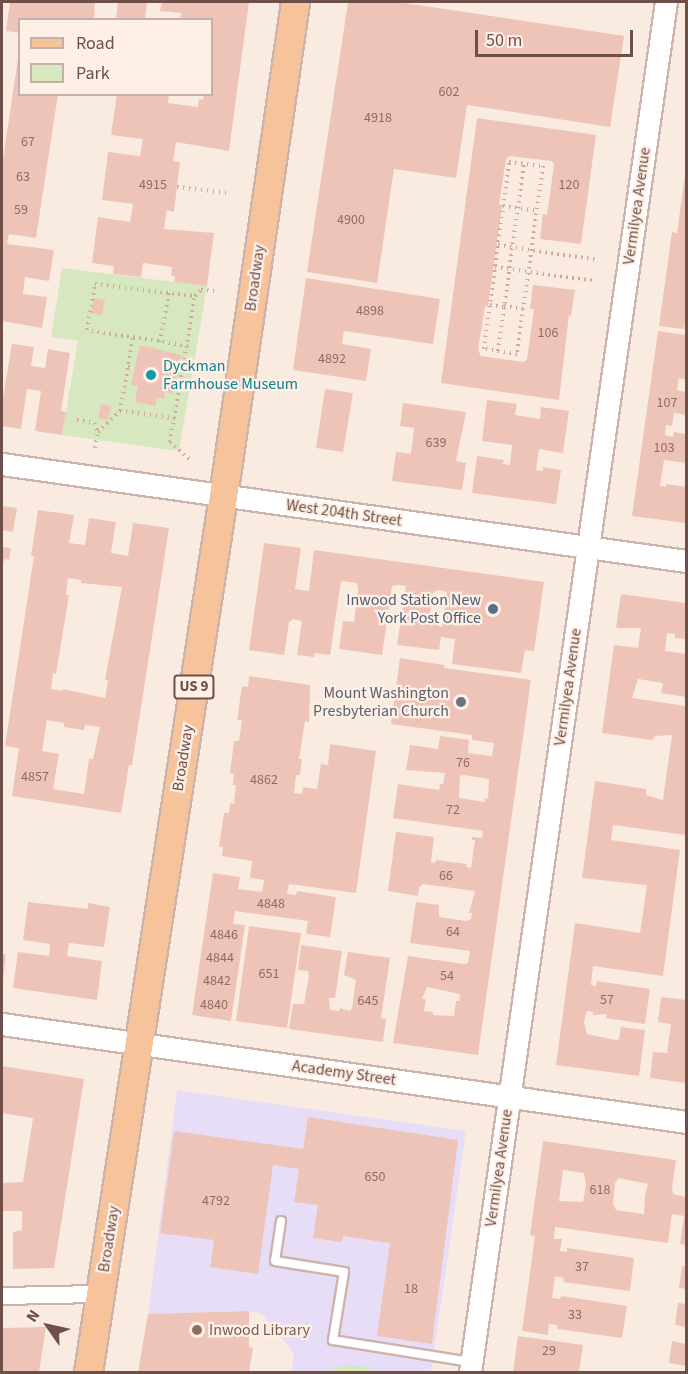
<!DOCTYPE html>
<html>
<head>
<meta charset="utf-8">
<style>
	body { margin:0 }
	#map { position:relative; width:688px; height:1374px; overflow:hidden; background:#faebe0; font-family:"Source Sans 3",sans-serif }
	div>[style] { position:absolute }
	.education>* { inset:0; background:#e8ddf6 }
	.green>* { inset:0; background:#d7e7c0 }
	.building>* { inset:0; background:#eec4b9 }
	.path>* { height:4px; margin-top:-2px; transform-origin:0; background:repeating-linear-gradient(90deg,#d2a89d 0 1.5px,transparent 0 6px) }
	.roads { filter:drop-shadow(2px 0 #ccb3ab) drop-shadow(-2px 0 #ccb3ab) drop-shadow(0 2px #ccb3ab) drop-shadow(0 -2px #ccb3ab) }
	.service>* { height:8px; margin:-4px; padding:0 4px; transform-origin:4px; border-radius:4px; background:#fff }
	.minor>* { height:16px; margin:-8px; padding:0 8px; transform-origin:8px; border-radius:8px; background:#fff }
	.tertiary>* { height:21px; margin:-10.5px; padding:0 10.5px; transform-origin:10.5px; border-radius:10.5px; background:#fff }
	.primary>* { height:27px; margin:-13.5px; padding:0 13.5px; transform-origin:13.5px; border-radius:13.5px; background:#f6c39b }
	.dots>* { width:16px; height:16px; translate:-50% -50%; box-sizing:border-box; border:3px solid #fef0e6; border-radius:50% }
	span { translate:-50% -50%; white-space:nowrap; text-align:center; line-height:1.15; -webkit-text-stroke:4.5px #fef0e6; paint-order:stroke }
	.number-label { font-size:14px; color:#8f6c65 }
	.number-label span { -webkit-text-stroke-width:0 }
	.shield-label span { padding:2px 4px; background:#fef0e6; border:2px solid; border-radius:4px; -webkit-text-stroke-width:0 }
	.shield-label { font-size:15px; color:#6f4f49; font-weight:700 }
	.street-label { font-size:16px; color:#6f4f49 }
	.culture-label { font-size:16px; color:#0d838f }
	.left { translate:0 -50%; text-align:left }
	.service-label { font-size:16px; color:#4e5e75 }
	.right { translate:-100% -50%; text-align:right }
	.worship-label { font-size:16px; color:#5b616d }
	.education-label { font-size:16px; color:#785e54 }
	.frame { position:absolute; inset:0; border:3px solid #6f4f49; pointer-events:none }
	.legend { position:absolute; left:18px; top:18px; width:195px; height:78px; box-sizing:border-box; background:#fef0e6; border:2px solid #c5b0a7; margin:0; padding:8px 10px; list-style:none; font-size:18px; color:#6f4f49 }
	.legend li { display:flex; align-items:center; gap:12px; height:30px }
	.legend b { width:30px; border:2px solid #c5b0a7 }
	.north { position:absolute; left:18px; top:1296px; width:60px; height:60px; -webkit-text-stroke:4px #fef0e6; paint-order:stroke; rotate:304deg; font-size:16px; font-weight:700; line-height:24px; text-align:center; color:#6f4f49 }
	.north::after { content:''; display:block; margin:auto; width:21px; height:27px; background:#6f4f49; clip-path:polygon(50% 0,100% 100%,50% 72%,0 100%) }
	.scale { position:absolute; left:475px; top:30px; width:158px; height:27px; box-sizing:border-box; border:3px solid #6f4f49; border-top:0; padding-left:8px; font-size:18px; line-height:21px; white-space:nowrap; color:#6f4f49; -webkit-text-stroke:4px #fef0e6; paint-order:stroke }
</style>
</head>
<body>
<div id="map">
	<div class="education">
		<div style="clip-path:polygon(177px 1090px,466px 1131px,431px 1372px,291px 1372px,294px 1354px,262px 1314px,249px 1311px,148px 1314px)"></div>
	</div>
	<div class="green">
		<div style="clip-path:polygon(62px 268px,207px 286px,179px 451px,62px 435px,78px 341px,51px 337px)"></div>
		<div style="clip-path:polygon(346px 1365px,362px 1366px,379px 1372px,322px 1372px)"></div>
	</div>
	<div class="building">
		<div style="clip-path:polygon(10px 2px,95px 2px,94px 20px,20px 20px,20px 33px,6px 31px)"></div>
		<div style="clip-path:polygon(118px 2px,147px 2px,145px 20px,116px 20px)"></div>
		<div style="clip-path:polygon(162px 2px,249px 2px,229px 151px,176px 142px,173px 161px,180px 162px,174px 212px,167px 210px,164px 229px,214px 233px,207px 286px,174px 282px,175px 276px,171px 276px,172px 267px,143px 263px,141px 277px,113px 274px,114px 266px,92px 263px,98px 217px,130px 222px,133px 204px,102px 200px,108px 152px,140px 156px,143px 139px,111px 135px,117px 94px,169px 94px,168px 103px,198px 107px,199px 99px,203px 100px,204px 94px,212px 94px,212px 20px,180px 20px,181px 13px,160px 11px)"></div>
		<div style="clip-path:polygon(348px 2px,398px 2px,624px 36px,610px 127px,467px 105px,456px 178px,394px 169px,377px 283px,307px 272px)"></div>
		<div style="clip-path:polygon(18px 58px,20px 94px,58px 94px,36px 238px,9px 234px,7px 244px,54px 250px,49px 281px,25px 277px,23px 294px,47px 297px,42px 328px,2px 321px,2px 166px)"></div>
		<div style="clip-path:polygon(477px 118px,596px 135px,581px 244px,540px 239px,543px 214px,547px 215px,554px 165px,552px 161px,509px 156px,506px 159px,499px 205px,502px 205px,488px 306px,485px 306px,478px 350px,481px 356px,523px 362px,527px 360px,534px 309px,530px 309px,533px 285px,575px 290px,571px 316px,569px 315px,559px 400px,441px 383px)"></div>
		<div style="clip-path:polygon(685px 174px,686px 319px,684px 329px,659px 326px,672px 232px,677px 233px)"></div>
		<div style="clip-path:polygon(306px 278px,440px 299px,433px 344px,344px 331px,342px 344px,371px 349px,366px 381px,293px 370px)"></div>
		<div style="clip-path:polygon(94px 298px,105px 300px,102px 315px,91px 313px)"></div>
		<div style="clip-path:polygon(658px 331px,686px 335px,686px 380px,679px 378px,677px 390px,686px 392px,686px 415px,674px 413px,672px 426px,666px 425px,665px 435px,673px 437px,674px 432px,686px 434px,686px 463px,664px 460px,660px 486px,666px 487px,666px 484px,686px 487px,686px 523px,632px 516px)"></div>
		<div style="clip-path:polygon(12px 344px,34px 347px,31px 366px,45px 368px,48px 349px,70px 353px,61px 411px,66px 412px,62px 435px,35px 431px,41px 391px,27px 389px,21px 429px,2px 426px,2px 403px)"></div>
		<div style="clip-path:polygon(140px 345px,181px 355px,173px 394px,165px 392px,164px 399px,157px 398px,155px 406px,135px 402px,138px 386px,131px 385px)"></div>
		<div style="clip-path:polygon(325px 389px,353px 393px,343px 452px,316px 448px)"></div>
		<div style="clip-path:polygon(487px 400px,517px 404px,515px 415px,540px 419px,541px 407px,569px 411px,563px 453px,539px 449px,536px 470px,543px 471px,543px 467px,561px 470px,556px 504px,472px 493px,477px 456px,504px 460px,503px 464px,510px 465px,512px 445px,482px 441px)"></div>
		<div style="clip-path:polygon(403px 403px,466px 412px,456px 461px,466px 463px,462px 490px,392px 481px,396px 452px,411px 454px,414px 428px,400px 426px)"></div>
		<div style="clip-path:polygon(101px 404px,111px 406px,108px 420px,98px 418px)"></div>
		<div style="clip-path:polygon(2px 506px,17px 508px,13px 532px,2px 530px)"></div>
		<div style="clip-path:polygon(evenodd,38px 510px,74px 515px,69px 543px,85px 545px,89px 518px,116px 522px,111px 553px,128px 556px,133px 523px,169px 528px,132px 765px,129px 765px,121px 813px,12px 796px,19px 748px,5px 746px,34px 556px,31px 556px,38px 510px,68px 578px,81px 580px,81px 583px,122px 587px,105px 680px,108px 680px,105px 698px,63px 689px,63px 691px,51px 689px,53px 673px,56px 674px,69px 595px,66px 595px,68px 578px,38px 510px,47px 720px,64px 723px,64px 727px,84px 730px,85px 725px,100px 727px,93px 759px,89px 759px,84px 794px,53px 789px,59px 754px,42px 751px,47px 720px)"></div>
		<div style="clip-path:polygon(evenodd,264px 543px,301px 548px,295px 589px,309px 591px,314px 550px,544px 582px,534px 651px,525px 650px,521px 673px,452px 664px,455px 639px,441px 637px,439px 650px,397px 645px,406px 586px,399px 585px,392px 586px,382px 655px,339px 649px,343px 621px,354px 622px,358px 591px,357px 583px,341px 581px,330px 655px,315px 653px,314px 657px,297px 655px,302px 621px,293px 619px,289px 622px,284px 655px,249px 650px,264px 543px,439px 590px,447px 592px,442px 627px,429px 622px,433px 592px,439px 590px)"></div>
		<div style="clip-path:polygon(2px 547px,11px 548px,9px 560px,4px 559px,3px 566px)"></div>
		<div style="clip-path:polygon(621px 594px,686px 603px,686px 639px,675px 638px,675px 634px,667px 633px,665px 651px,686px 654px,686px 697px,661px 693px,663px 683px,638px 679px,632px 698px,686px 706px,686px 835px,613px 825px,611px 840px,680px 850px,663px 976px,593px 966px,591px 985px,596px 986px,597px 981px,650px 989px,645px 1024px,606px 1018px,607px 1014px,593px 1015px,593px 1012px,587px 1011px,584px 1022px,587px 1034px,616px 1040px,619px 1039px,621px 1027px,645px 1030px,639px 1076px,556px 1065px,575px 923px,640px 933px,647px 885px,582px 878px,595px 781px,646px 789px,646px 795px,663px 800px,672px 735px,655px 736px,652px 740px,602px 733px,614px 645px,638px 648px,641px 628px,616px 628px)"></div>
		<div style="clip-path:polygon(evenodd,400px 658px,444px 665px,444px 668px,531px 680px,478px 1055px,393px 1043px,408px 956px,464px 964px,468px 963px,470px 951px,410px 943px,416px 902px,439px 905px,439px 917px,467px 921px,471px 919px,472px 913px,469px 913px,475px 891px,423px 884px,419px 888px,418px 896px,388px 891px,396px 832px,434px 837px,431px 862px,435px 863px,436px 860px,467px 864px,466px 867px,471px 868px,475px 840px,472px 840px,472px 837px,482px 838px,483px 831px,393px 818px,398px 784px,439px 790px,440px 784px,443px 784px,445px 773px,406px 770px,410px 745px,438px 749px,440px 736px,469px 740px,468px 753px,492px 756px,494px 743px,472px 740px,472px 735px,391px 724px,400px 658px,464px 775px,489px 779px,488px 799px,485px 798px,485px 802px,459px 798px,460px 776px,464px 775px,400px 658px,427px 987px,460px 994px,459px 1001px,456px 1001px,454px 1016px,433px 1015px,433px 1012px,424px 1011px,426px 999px,422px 999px,427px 987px)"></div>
		<div style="clip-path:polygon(249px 676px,310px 685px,309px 722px,305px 721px,299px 759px,302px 759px,300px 775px,296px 775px,294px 793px,302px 794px,303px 787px,317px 789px,321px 764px,328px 765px,330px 744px,376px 751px,356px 893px,289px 884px,287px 894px,296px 895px,297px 891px,336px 897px,330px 937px,306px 934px,308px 921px,235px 911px,233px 924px,245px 925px,231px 1021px,192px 1015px,213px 873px,240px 877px,238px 889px,262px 892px,264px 880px,250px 878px,252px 861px,222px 856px,223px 847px,219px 847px,224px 813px,229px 813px,230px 803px,234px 804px,236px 785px,233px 785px,234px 774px,230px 773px,234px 741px,239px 741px,242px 720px,237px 720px,242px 686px,248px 687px)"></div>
		<div style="clip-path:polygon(28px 902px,88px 909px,88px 903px,110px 907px,104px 947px,69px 943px,67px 956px,102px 961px,97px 1000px,13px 988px,18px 952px,49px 956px,50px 944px,23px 940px)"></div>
		<div style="clip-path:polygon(249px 926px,301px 933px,287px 1028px,236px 1021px)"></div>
		<div style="clip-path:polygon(301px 945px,342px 951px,335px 998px,329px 998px,330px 1010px,339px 1011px,340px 1008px,350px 1011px,352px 1008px,356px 980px,344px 975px,348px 952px,390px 958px,381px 1018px,386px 1019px,383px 1042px,289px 1029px,293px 1004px,304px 1004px,309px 976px,308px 971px,298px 970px)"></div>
		<div style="clip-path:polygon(2px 954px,6px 954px,3px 980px,2px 980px)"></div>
		<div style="clip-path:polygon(661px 997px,686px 1000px,686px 1083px,650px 1078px,653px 1052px,667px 1053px,671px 1024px,658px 1022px)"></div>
		<div style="clip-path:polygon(2px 1066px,84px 1079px,54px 1268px,13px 1269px,13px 1232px,22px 1230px,22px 1211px,2px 1211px,2px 1183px,23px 1182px,33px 1118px,2px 1113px)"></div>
		<div style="clip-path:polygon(308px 1117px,458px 1140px,432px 1344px,377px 1336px,390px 1243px,343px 1236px,342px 1242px,313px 1238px,318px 1205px,294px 1202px,299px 1169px,273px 1165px,258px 1274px,210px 1267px,214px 1240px,160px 1233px,174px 1131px,303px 1149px)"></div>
		<div style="clip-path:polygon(evenodd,543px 1141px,676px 1160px,672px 1187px,673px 1194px,686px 1197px,686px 1245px,680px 1244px,684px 1216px,672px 1214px,668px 1243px,555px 1227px,554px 1239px,562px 1239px,560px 1251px,567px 1252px,567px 1248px,634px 1258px,630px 1291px,563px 1282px,564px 1278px,555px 1276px,552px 1298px,560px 1299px,561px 1296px,627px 1306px,622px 1338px,557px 1329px,557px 1325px,549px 1324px,548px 1335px,522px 1331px,535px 1236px,530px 1235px,543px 1141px,563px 1170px,584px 1173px,586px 1185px,583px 1202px,559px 1201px,563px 1170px,543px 1141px,619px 1178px,648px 1184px,645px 1195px,644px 1214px,616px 1210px,613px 1204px,615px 1183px,619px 1178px)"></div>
		<div style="clip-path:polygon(682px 1266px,686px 1266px,686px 1289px,679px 1288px)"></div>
		<div style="clip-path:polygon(678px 1303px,686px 1304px,686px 1327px,675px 1325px)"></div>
		<div style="clip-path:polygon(249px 1311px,249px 1347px,253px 1348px,249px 1372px,138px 1372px,148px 1314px)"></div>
		<div style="clip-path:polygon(46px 1327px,39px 1372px,2px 1372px,2px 1328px)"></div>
		<div style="clip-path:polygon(518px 1336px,583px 1345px,579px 1372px,513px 1372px)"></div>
		<div style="clip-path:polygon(672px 1341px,686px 1344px,686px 1366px,669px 1363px)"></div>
	</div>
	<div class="path">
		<div style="left:509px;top:162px;width:34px;rotate:7deg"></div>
		<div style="left:543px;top:166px;width:190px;rotate:97.9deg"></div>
		<div style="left:517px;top:354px;width:33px;rotate:-171deg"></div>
		<div style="left:484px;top:349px;width:189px;rotate:-82.4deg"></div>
		<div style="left:177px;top:187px;width:52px;rotate:6.6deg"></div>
		<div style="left:503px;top:206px;width:34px;rotate:8deg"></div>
		<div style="left:498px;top:245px;width:101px;rotate:8.5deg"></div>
		<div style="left:495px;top:267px;width:101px;rotate:8deg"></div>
		<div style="left:490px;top:305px;width:14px;rotate:8deg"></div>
		<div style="left:504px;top:306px;width:20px;rotate:9deg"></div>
		<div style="left:160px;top:342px;width:50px;rotate:-79.6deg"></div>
		<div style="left:188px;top:346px;width:102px;rotate:-171deg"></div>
		<div style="left:87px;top:330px;width:47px;rotate:-80.1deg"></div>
		<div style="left:95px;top:284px;width:101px;rotate:6.8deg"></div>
		<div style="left:498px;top:351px;width:189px;rotate:-82.1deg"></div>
		<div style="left:128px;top:367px;width:6px;rotate:9deg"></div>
		<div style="left:177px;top:374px;width:6px;rotate:9deg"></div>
		<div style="left:120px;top:411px;width:74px;rotate:-79.9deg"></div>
		<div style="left:77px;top:420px;width:17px;rotate:10deg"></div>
		<div style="left:94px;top:423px;width:10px;rotate:66deg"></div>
		<div style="left:98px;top:432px;width:30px;rotate:-44deg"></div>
		<div style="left:120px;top:411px;width:55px;rotate:7.3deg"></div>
		<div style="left:95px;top:448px;width:16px;rotate:-79deg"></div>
		<div style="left:189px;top:459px;width:25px;rotate:-138deg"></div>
		<div style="left:170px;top:442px;width:148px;rotate:-80.3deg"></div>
		<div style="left:195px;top:296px;width:8px;rotate:-45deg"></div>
		<div style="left:201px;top:290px;width:13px;rotate:4deg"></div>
	</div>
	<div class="roads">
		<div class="service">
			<div style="left:281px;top:1221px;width:40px;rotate:98.5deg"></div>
			<div style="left:275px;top:1261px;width:70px;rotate:9.1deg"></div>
			<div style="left:344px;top:1272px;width:69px;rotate:99.2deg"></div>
			<div style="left:333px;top:1340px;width:140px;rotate:9.1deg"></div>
		</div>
		<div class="minor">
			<div style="left:2px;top:1296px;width:99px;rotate:-1.2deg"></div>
		</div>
		<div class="tertiary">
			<div style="left:2px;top:464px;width:691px;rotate:8.07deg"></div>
			<div style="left:2px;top:1024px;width:691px;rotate:8.15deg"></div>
			<div style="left:470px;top:1372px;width:1384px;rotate:-81.86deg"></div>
		</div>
		<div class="primary">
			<div style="left:88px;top:1372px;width:886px;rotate:-81.24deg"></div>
			<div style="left:223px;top:496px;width:499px;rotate:-81.7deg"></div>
		</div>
	</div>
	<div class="dots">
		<div style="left:151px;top:375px;background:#0f9aa8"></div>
		<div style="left:493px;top:609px;background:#5c6f8a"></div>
		<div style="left:461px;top:702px;background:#6b7280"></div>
		<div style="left:197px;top:1330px;background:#8d6e63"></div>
	</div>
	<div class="number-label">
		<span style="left:449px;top:92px">602</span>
		<span style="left:378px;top:118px">4918</span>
		<span style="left:28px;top:142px">67</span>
		<span style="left:23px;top:177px">63</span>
		<span style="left:153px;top:185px">4915</span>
		<span style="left:569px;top:185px">120</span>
		<span style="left:21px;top:210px">59</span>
		<span style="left:351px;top:220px">4900</span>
		<span style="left:370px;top:311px">4898</span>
		<span style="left:548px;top:333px">106</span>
		<span style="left:332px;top:359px">4892</span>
		<span style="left:667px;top:403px">107</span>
		<span style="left:436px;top:443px">639</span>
		<span style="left:664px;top:448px">103</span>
		<span style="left:463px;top:763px">76</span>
		<span style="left:35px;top:777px">4857</span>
		<span style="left:264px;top:780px">4862</span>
		<span style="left:453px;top:810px">72</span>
		<span style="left:446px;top:876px">66</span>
		<span style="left:271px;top:904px">4848</span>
		<span style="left:453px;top:932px">64</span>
		<span style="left:224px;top:935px">4846</span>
		<span style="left:220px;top:958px">4844</span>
		<span style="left:269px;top:974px">651</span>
		<span style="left:447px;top:976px">54</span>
		<span style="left:217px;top:981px">4842</span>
		<span style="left:607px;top:1000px">57</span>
		<span style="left:368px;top:1001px">645</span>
		<span style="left:214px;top:1005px">4840</span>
		<span style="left:375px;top:1177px">650</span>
		<span style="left:600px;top:1190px">618</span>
		<span style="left:216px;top:1201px">4792</span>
		<span style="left:582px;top:1267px">37</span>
		<span style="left:411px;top:1289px">18</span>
		<span style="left:575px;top:1315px">33</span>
		<span style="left:549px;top:1351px">29</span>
	</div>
	<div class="shield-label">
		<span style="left:194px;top:687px">US 9</span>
	</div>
	<div class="street-label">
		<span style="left:637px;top:206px;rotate:-82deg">Vermilyea Avenue</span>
		<span style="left:255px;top:278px;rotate:-82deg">Broadway</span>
		<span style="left:344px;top:513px;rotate:8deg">West 204th Street</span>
		<span style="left:568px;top:687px;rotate:-82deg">Vermilyea Avenue</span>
		<span style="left:183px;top:758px;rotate:-81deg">Broadway</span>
		<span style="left:344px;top:1073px;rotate:8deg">Academy Street</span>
		<span style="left:499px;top:1168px;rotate:-82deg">Vermilyea Avenue</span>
		<span style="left:109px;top:1239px;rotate:-81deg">Broadway</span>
	</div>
	<div class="culture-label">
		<span class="left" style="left:163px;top:375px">Dyckman<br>Farmhouse Museum</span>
	</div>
	<div class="service-label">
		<span class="right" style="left:481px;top:609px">Inwood Station New<br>York Post Office</span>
	</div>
	<div class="worship-label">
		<span class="right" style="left:449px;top:702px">Mount Washington<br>Presbyterian Church</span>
	</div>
	<div class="education-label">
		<span class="left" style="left:209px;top:1330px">Inwood Library</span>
	</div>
	<div class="frame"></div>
	<ul class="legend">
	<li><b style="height:8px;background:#f6c39b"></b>Road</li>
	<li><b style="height:16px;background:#d7e7c0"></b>Park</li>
	</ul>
	<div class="north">N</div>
	<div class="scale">50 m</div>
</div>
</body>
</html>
